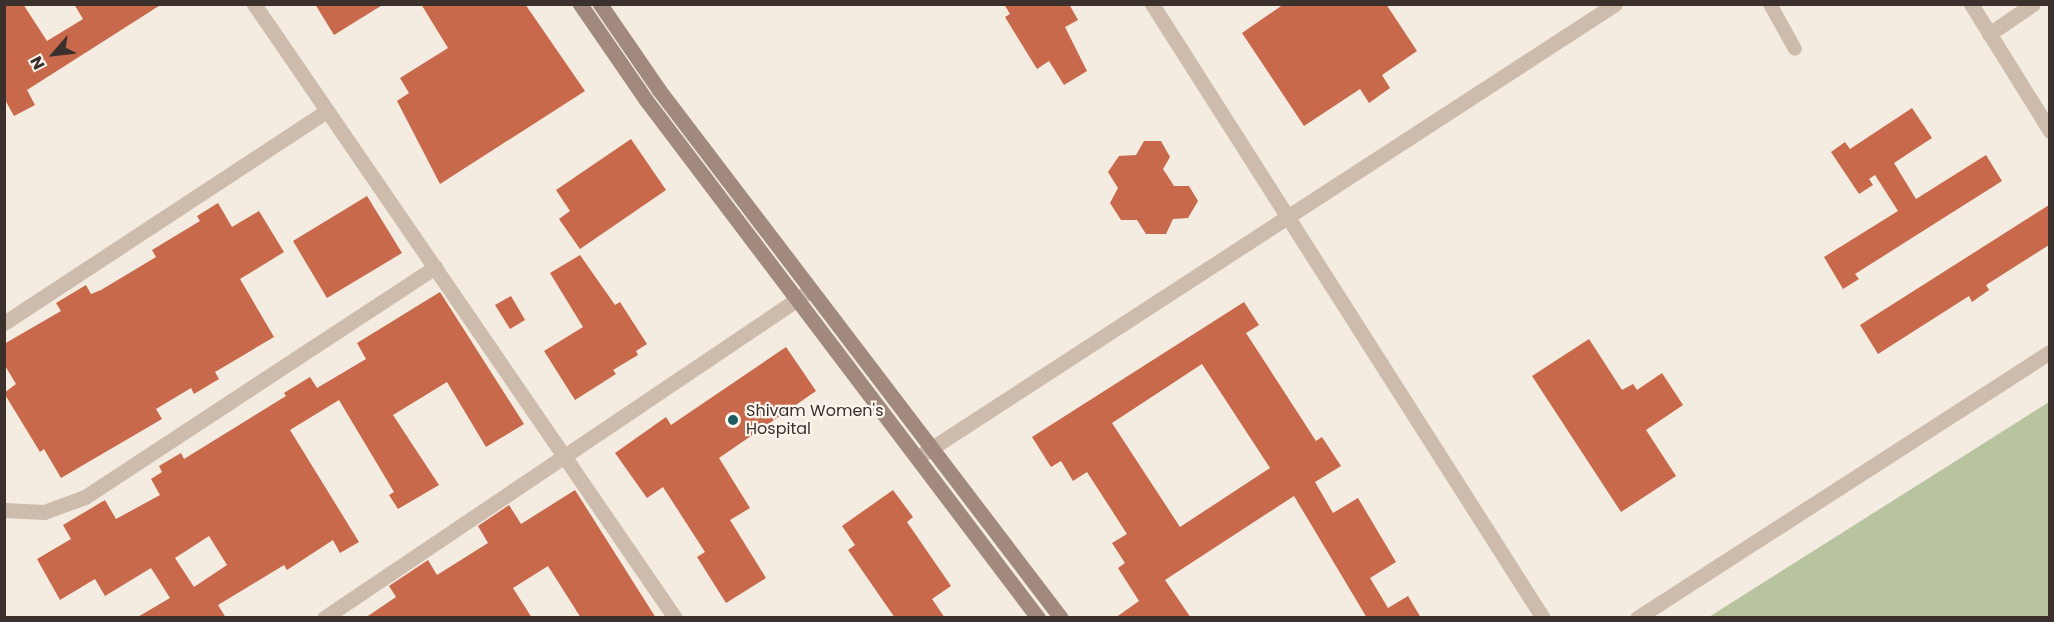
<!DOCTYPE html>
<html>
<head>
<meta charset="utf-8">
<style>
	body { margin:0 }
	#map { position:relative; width:2054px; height:622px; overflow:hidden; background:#f4ebe1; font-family:Poppins,sans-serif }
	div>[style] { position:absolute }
	.green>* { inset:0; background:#b8c4a0 }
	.building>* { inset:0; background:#c8694b }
	.service>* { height:14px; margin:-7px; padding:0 7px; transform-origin:7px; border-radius:7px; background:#cdbbac }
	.minor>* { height:15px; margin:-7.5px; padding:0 7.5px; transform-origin:7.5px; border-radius:7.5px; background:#cdbbac }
	.tertiary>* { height:15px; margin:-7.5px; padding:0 7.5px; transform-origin:7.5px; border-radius:7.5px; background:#cdbbac }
	.secondary>* { height:15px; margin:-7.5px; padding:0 7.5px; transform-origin:7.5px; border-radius:7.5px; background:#a18a7d }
	.dots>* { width:16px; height:16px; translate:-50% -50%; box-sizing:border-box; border:3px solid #fbf5ee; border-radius:50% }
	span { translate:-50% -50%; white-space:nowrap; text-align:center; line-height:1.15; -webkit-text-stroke:4.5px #fbf5ee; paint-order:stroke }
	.poi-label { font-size:16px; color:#3b302b }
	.left { translate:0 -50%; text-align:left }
	.frame { position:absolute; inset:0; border:6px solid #3b302b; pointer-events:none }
	.north { position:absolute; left:24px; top:24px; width:60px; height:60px; -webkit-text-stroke:4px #fbf5ee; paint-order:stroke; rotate:242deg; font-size:16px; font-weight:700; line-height:24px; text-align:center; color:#3b302b }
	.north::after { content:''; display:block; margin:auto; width:21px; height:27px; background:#3b302b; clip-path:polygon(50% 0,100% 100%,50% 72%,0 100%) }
</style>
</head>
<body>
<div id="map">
	<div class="green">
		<div style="clip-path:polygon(2049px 402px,2049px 617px,1709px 617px)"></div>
	</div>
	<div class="building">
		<div style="clip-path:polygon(4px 4px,23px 4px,47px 41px,83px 19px,74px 4px,162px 4px,27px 90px,35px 105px,14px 116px,4px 98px)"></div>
		<div style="clip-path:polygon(315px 4px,384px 4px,334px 35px)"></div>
		<div style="clip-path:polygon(421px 4px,525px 4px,585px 91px,440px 184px,397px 101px,409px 93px,400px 78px,448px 48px)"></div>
		<div style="clip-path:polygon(1004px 4px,1069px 4px,1078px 20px,1065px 27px,1087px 71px,1064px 85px,1049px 61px,1037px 69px,1005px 17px,1010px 14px)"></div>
		<div style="clip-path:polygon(1284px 4px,1386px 4px,1417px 51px,1382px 75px,1390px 88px,1369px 103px,1360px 89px,1304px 126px,1242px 33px)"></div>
		<div style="clip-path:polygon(1912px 108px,1932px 138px,1894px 163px,1916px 199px,1986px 155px,2002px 181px,1855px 274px,1859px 279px,1843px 289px,1824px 257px,1898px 211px,1875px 175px,1869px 179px,1873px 185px,1859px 194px,1831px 152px,1845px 142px,1850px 149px)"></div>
		<div style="clip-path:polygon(631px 139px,666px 190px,580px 249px,559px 219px,570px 211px,556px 190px)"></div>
		<div style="clip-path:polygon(1144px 141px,1161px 141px,1170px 157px,1163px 169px,1174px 186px,1189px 186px,1198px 201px,1188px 218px,1173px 219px,1166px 234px,1146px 234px,1137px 220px,1121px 220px,1110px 203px,1118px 188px,1108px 172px,1119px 156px,1136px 155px)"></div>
		<div style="clip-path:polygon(367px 196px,402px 253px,327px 298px,293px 241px)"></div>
		<div style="clip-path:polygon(218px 203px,232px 227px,259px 211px,284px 252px,240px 279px,274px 337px,215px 372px,219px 379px,194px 394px,191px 388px,156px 409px,162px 419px,61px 478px,44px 449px,40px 452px,4px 393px,16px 384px,4px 364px,4px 344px,61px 311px,56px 303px,86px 285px,91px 294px,101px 290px,156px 257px,152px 250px,200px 221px,197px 216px)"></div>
		<div style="clip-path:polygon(2049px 205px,2049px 245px,1986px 285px,1989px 290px,1972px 302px,1969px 296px,1878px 354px,1860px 325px)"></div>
		<div style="clip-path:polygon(580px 255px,615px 305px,620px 302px,647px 344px,636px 351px,638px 355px,613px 370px,616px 374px,575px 400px,544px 351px,583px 327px,550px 273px)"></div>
		<div style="clip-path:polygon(evenodd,440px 292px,524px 424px,486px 447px,447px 382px,393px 415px,439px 485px,398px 509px,389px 495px,394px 492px,339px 400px,290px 430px,359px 542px,340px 553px,333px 540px,287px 570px,284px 565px,218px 605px,226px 618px,136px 618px,170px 598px,151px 568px,105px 596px,95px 579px,60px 600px,37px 559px,71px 539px,63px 525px,105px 500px,116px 519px,160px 495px,151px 479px,162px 472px,159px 466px,181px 453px,184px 459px,286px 396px,284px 393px,310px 377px,317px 388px,366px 359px,357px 343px,440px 292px,209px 536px,227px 565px,194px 587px,175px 558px,209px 536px)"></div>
		<div style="clip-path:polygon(511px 296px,525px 320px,510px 329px,495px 305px)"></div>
		<div style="clip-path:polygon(evenodd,1244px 302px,1259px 325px,1246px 333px,1316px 441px,1322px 437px,1341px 466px,1315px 482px,1333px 513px,1358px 498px,1396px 562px,1370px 578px,1388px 608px,1408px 596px,1421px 618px,1367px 618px,1294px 496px,1165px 580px,1191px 618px,1115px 618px,1139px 601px,1118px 568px,1125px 563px,1112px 543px,1127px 534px,1087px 472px,1073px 481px,1061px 461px,1051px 467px,1032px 437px,1244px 302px,1202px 364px,1270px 468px,1180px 527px,1112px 423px,1202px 364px)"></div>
		<div style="clip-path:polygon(1589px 339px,1622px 390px,1633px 384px,1637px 390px,1662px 373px,1683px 405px,1646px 430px,1676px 476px,1621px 512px,1532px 376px)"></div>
		<div style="clip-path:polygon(786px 347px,816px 391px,719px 458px,750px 508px,730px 520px,766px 578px,726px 603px,697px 557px,705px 552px,663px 487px,647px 498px,615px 453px,666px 417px,671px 425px)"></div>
		<div style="clip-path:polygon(575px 490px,656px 618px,581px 618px,548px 566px,513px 588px,532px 618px,365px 618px,396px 597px,389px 586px,428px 560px,437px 575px,488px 543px,478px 526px,509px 505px,521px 524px)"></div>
		<div style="clip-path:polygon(893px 490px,913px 517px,907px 522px,951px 586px,932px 599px,945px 618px,895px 618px,848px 550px,855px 545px,842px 526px)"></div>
	</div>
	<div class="service">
		<div style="left:1770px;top:4px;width:51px;rotate:60.9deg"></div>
	</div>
	<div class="minor">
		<div style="left:254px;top:4px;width:744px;rotate:55.56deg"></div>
		<div style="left:1152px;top:4px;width:728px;rotate:57.51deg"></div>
		<div style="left:1989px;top:34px;width:53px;rotate:-34.3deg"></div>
		<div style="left:4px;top:323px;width:386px;rotate:-33.3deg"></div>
		<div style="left:918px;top:457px;width:831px;rotate:-33.02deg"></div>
		<div style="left:4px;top:510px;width:40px;rotate:2.9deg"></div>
		<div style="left:44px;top:512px;width:44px;rotate:-20.1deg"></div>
		<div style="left:85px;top:497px;width:419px;rotate:-33.3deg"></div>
		<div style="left:324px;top:618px;width:587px;rotate:-33.96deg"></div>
	</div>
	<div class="tertiary">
		<div style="left:1971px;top:4px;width:150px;rotate:58.1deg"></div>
		<div style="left:1637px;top:618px;width:491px;rotate:-32.8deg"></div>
	</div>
	<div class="secondary">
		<div style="left:580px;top:4px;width:116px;rotate:55.5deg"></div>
		<div style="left:646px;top:100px;width:650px;rotate:52.88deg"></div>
		<div style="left:600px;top:4px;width:104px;rotate:55.5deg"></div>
		<div style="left:659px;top:90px;width:664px;rotate:52.72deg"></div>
	</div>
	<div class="dots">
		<div style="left:733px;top:420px;background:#1f5a5e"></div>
	</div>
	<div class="poi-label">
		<span class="left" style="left:746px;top:420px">Shivam Women's<br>Hospital</span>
	</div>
	<div class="frame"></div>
	<div class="north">N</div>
</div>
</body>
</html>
